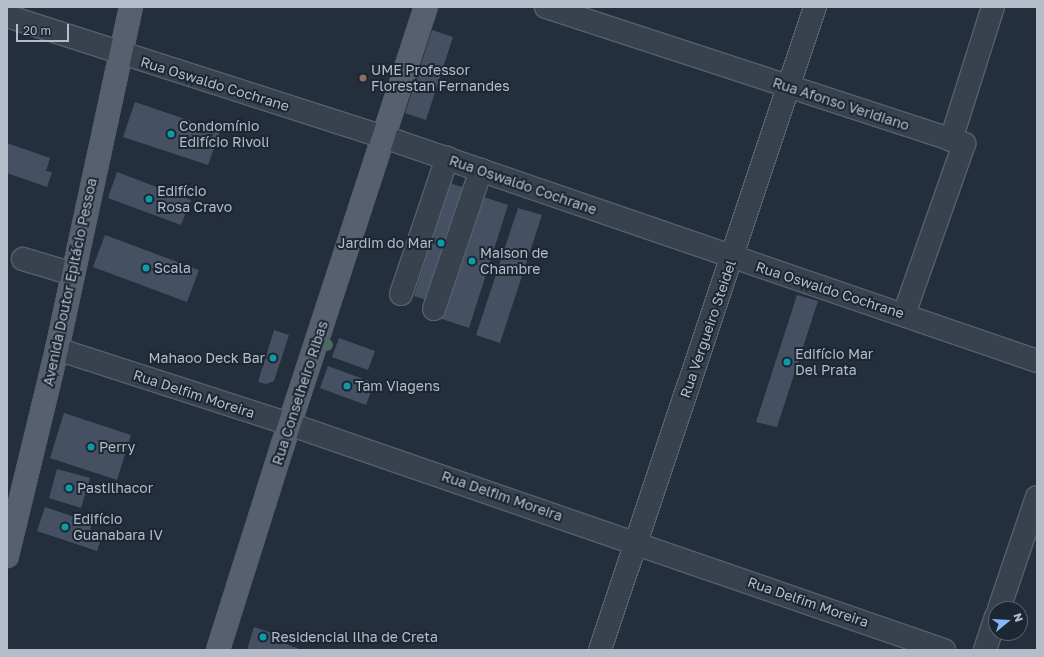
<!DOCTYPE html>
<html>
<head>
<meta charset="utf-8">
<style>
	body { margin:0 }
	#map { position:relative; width:1044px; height:657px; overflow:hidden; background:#242f3e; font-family:"Golos Text",sans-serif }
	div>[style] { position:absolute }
	.building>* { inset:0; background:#455162 }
	.roads { filter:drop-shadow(1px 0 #565f6c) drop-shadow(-1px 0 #565f6c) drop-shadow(0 1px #565f6c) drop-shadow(0 -1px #565f6c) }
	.minor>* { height:22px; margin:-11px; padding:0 11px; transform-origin:11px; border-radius:11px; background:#38414e }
	.major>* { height:22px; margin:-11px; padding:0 11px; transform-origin:11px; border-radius:11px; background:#56606e }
	.trees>* { width:12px; height:12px; margin:-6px; border-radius:50%; background:#4b6a5d }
	.dots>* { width:11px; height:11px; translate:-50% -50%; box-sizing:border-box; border:2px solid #1d2633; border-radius:50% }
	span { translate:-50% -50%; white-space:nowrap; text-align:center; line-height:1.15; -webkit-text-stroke:4px #1d2633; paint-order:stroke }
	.poi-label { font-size:14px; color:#b4bcc9 }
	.left { translate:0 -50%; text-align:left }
	.right { translate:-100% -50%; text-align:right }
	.street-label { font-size:14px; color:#b4bcc9 }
	.frame { position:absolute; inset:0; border:8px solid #b4bcc9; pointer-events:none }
	.north { position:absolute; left:988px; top:601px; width:40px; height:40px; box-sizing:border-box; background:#1d2633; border:1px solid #59626f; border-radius:50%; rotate:72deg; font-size:11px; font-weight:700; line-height:16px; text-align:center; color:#b4bcc9 }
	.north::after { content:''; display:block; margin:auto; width:14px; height:18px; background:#8ab4f8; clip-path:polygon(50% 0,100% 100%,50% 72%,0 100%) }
	.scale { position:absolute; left:16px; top:24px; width:53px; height:18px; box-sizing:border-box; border:2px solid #b4bcc9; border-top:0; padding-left:5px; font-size:12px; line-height:14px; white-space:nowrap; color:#b4bcc9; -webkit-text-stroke:3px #1d2633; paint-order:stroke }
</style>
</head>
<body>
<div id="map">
	<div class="building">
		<div style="clip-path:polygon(432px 30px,453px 37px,426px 120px,405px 113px)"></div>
		<div style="clip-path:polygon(135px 102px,220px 131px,208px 165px,123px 137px)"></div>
		<div style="clip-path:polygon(7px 143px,50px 158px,46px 171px,52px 172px,47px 187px,7px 173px)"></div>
		<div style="clip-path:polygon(117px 172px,191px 200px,181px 225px,108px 198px)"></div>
		<div style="clip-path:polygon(450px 183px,468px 189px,432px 302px,414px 296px)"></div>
		<div style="clip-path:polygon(475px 194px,508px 205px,469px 328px,436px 317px)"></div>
		<div style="clip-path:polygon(518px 208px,542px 215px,500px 343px,476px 335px)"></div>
		<div style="clip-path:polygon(105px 235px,199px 270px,187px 302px,93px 267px)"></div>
		<div style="clip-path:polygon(797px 295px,818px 301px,777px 427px,756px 422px)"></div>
		<div style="clip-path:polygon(274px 330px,289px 335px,274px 381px,266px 384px,258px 382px)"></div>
		<div style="clip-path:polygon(339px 338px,375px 351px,368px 370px,332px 357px)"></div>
		<div style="clip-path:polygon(328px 366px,374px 383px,366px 405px,320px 388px)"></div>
		<div style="clip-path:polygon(64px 413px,131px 435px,117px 480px,50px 458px)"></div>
		<div style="clip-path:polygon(57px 469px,90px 478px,81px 508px,49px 498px)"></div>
		<div style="clip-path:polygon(45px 507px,92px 523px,89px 534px,101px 539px,97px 551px,37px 531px)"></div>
		<div style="clip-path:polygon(254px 627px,275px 634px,275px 640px,302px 650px,247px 650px)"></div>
	</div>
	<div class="roads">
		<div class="minor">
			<div style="left:546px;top:7px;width:440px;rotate:18.1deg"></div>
			<div style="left:964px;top:144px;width:180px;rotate:109.4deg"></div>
			<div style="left:7px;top:16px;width:396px;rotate:17.8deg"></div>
			<div style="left:384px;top:137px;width:690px;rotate:18.93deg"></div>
			<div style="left:951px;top:140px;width:139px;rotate:-72.5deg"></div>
			<div style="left:23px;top:259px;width:52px;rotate:16.7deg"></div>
			<div style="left:401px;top:294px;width:144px;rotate:-71.3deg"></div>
			<div style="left:434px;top:309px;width:147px;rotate:-71.3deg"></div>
			<div style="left:57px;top:349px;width:244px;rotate:17.9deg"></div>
			<div style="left:289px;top:424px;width:693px;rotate:19.04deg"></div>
			<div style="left:999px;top:609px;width:118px;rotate:-71.3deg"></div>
			<div style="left:600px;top:650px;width:678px;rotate:-71.51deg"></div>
			<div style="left:985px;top:650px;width:35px;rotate:-72deg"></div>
		</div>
		<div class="major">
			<div style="left:7px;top:556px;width:213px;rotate:-76.4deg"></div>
			<div style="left:57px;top:349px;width:350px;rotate:-77.8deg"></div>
			<div style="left:218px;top:650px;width:216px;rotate:-72.5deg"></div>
			<div style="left:283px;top:444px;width:460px;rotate:-71.9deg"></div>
		</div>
	</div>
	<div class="trees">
		<div style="left:327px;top:345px"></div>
	</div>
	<div class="dots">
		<div style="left:363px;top:78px;background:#8d6e63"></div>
		<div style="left:171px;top:134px;background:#0f9aa8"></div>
		<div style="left:149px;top:199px;background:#0f9aa8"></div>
		<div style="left:441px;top:243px;background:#0f9aa8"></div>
		<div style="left:472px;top:261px;background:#0f9aa8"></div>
		<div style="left:146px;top:268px;background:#0f9aa8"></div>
		<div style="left:273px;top:358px;background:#0f9aa8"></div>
		<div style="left:787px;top:362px;background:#0f9aa8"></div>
		<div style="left:347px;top:386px;background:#0f9aa8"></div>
		<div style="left:91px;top:447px;background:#0f9aa8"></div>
		<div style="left:69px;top:488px;background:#0f9aa8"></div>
		<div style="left:65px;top:527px;background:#0f9aa8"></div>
		<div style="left:263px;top:637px;background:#0f9aa8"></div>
	</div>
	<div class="poi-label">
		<span class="left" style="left:371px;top:78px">UME Professor<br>Florestan Fernandes</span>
		<span class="left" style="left:179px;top:134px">Condomínio<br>Edifício Rivoli</span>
		<span class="left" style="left:157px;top:199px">Edifício<br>Rosa Cravo</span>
		<span class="right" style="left:433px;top:243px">Jardim do Mar</span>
		<span class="left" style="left:480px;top:261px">Maison de<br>Chambre</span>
		<span class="left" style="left:154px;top:268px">Scala</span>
		<span class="left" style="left:795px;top:362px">Edifício Mar<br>Del Prata</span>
		<span class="right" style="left:265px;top:358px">Mahaoo Deck Bar</span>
		<span class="left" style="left:355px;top:386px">Tam Viagens</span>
		<span class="left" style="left:99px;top:447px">Perry</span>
		<span class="left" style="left:77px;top:488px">Pastilhacor</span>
		<span class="left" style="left:73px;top:527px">Edifício<br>Guanabara IV</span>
		<span class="left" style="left:271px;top:637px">Residencial Ilha de Creta</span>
	</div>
	<div class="street-label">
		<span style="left:215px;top:84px;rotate:17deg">Rua Oswaldo Cochrane</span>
		<span style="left:841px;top:104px;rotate:18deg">Rua Afonso Veridiano</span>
		<span style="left:523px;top:185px;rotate:19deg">Rua Oswaldo Cochrane</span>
		<span style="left:70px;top:282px;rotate:-78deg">Avenida Doutor Epitácio Pessoa</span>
		<span style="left:830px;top:290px;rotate:18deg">Rua Oswaldo Cochrane</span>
		<span style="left:708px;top:329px;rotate:-71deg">Rua Vergueiro Steidel</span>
		<span style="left:300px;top:393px;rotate:-72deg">Rua Conselheiro Ribas</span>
		<span style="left:194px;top:394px;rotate:18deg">Rua Delfim Moreira</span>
		<span style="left:502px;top:496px;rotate:19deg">Rua Delfim Moreira</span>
		<span style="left:808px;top:602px;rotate:19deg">Rua Delfim Moreira</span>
	</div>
	<div class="frame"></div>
	<div class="north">N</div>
	<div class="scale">20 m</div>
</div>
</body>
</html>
